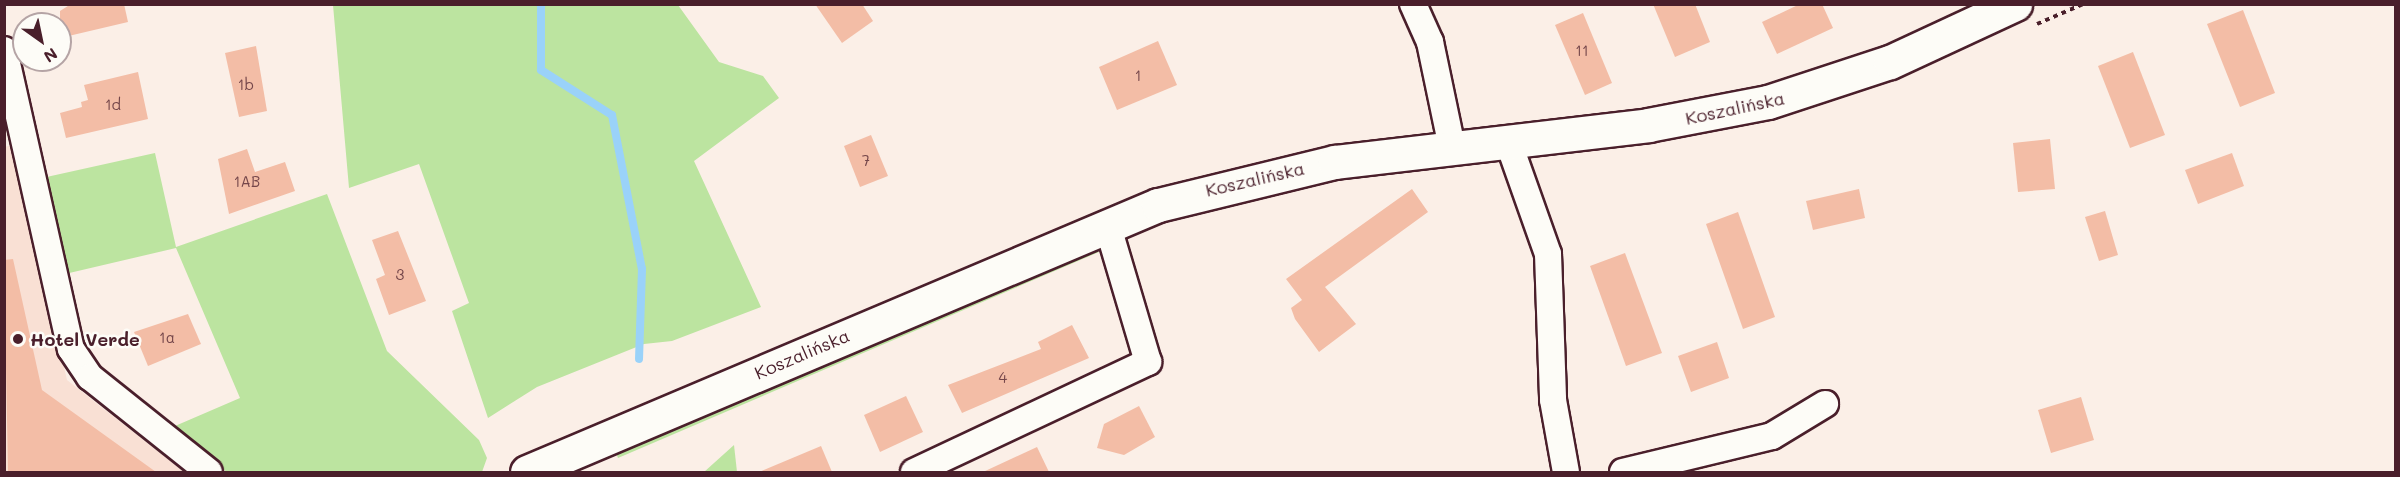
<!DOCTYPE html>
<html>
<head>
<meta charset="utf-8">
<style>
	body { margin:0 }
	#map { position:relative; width:2400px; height:477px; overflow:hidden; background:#fbefe7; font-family:Mali,sans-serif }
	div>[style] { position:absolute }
	.built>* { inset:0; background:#f9e0d4 }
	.green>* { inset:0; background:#bce4a0 }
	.stream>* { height:8px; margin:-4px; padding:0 4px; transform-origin:4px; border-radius:4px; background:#9ad2f9 }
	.building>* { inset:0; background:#f3bda6 }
	.path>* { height:4px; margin-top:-2px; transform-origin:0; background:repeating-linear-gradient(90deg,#4a1f2b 0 4.5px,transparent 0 9px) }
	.roads { filter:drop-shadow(2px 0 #4a1f2b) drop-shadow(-2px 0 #4a1f2b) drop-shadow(0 2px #4a1f2b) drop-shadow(0 -2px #4a1f2b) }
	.minor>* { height:26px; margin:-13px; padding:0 13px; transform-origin:13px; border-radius:13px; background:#fdfcf7 }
	.major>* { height:33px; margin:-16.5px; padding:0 16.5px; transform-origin:16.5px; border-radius:16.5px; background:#fdfcf7 }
	.dots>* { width:16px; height:16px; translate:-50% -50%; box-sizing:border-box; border:3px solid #fdfcf7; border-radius:50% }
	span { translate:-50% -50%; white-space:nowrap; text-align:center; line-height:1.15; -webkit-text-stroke:5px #fdfcf7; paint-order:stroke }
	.number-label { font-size:15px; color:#74464a }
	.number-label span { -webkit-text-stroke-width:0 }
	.street-label { font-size:18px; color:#4a1f2b }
	.poi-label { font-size:18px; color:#4a1f2b; font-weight:700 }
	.left { translate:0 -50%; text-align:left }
	.frame { position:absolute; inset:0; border:6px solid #4a1f2b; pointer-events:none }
	.north { position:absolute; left:12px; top:12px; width:60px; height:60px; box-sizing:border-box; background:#fdfcf7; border:2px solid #b5a4a5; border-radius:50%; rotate:147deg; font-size:16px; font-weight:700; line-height:24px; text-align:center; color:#4a1f2b }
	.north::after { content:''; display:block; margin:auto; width:21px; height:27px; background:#4a1f2b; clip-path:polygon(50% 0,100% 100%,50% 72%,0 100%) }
</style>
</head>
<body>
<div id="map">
	<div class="built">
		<div style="clip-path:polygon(13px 145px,67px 380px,184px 472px,5px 472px,4px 147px)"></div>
	</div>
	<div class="green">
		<div style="clip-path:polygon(333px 5px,678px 5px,719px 62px,763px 76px,779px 98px,694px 161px,761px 307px,672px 341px,644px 344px,537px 387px,488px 418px,452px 311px,469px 303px,419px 164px,349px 188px)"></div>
		<div style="clip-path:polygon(155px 153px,176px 247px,327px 194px,387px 351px,479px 440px,487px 458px,482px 472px,227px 472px,149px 414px,152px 408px,175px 426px,240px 398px,176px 248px,65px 274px,42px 178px)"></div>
		<div style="clip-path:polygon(1090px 247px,1099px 252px,618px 458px,615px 450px)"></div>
		<div style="clip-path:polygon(734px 445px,737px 472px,704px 472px)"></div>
	</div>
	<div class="stream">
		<div style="left:541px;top:4px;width:66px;rotate:90deg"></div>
		<div style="left:541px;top:70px;width:84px;rotate:32.4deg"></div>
		<div style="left:612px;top:115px;width:157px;rotate:79deg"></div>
		<div style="left:642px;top:269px;width:90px;rotate:91.9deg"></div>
	</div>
	<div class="building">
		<div style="clip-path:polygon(71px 4px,124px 4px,128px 22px,60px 38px,60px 11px)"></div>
		<div style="clip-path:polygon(815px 4px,862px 4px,873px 21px,842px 43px)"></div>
		<div style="clip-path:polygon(1653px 4px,1695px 4px,1710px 42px,1675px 57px)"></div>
		<div style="clip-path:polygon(1800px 4px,1822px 4px,1833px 28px,1777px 54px,1762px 22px)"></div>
		<div style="clip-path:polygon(2243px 10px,2275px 93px,2240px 107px,2207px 24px)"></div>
		<div style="clip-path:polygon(1583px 13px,1612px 83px,1585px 95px,1555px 25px)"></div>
		<div style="clip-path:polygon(1158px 41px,1177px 85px,1117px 110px,1099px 67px)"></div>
		<div style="clip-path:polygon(256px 46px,267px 111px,239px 117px,225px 53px)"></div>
		<div style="clip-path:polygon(2133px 52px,2165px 135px,2130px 148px,2098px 66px)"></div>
		<div style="clip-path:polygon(138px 72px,148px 119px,66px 138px,60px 113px,82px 107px,81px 102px,88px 100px,84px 85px)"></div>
		<div style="clip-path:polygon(871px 135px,888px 176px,860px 187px,844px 146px)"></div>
		<div style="clip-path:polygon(2050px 139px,2055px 189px,2018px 192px,2013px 143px)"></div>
		<div style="clip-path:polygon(247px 149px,255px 172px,285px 162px,295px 191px,229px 214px,218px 159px)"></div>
		<div style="clip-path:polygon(2232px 153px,2244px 186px,2198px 204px,2185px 170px)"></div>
		<div style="clip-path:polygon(1412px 189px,1428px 212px,1325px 287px,1356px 324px,1319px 352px,1295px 319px,1291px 308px,1302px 300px,1286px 279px)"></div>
		<div style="clip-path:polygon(1859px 189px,1865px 218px,1813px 230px,1806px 201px)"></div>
		<div style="clip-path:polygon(2105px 211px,2118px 255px,2099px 261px,2085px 217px)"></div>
		<div style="clip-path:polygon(1738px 212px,1775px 317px,1743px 329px,1706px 224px)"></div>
		<div style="clip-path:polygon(398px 231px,426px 301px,389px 315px,376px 279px,385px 275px,372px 240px)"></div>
		<div style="clip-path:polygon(1625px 253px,1662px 353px,1626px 366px,1590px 266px)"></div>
		<div style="clip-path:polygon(13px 259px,42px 390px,156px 472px,8px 472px,4px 260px)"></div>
		<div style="clip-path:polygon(188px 314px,201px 344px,148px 366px,134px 332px)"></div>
		<div style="clip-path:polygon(1072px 325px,1089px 358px,962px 413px,948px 385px,1041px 349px,1038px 342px)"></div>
		<div style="clip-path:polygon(1717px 342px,1729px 378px,1691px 392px,1678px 356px)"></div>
		<div style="clip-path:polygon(906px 396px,923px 432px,880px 452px,864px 415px)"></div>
		<div style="clip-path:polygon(2081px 397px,2094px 440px,2051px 453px,2038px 410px)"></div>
		<div style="clip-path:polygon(1139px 406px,1155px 437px,1124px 455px,1097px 448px,1104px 424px)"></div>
		<div style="clip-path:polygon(821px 446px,832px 472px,759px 472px)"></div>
		<div style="clip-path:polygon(1037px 447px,1049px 472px,983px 472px)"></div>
	</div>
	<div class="path">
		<div style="left:2037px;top:24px;width:50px;rotate:-23.5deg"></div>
	</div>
	<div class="roads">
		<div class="minor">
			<div style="left:1413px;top:4px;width:42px;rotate:65.9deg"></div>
			<div style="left:1430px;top:42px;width:107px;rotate:78.2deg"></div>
			<div style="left:4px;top:50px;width:306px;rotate:77.4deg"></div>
			<div style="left:71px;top:349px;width:34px;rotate:56deg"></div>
			<div style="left:90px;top:377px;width:152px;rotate:38.6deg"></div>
			<div style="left:1508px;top:141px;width:120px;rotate:70.5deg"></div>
			<div style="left:1548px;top:254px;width:146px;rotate:88deg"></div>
			<div style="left:1553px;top:400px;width:73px;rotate:79.8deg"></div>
			<div style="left:914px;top:472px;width:259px;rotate:-25.2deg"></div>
			<div style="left:1148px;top:362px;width:144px;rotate:-106.5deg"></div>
			<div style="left:1623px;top:472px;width:153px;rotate:-13.6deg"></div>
			<div style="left:1772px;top:436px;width:62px;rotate:-31.1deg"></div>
		</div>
		<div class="major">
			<div style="left:527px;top:472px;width:685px;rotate:-22.94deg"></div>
			<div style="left:1158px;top:205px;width:182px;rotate:-13.7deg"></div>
			<div style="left:1335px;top:162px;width:315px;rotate:-6.7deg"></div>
			<div style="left:1648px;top:125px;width:122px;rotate:-10.9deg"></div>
			<div style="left:1768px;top:102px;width:128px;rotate:-18.2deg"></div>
			<div style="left:1890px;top:62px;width:138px;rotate:-24.9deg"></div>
		</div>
	</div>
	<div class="dots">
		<div style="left:18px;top:339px;background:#4a1f2b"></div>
	</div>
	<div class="number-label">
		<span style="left:1582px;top:51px">11</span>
		<span style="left:1138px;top:76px">1</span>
		<span style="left:246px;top:85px">1b</span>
		<span style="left:113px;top:105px">1d</span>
		<span style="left:866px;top:161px">7</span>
		<span style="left:247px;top:182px">1AB</span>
		<span style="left:400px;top:275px">3</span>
		<span style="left:167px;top:338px">1a</span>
		<span style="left:1003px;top:378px">4</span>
	</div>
	<div class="street-label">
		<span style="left:1735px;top:108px;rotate:-12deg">Koszalińska</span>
		<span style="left:1255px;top:179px;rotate:-13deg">Koszalińska</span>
		<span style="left:802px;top:354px;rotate:-23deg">Koszalińska</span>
	</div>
	<div class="poi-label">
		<span class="left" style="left:30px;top:339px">Hotel Verde</span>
	</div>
	<div class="frame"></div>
	<div class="north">N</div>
</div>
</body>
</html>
